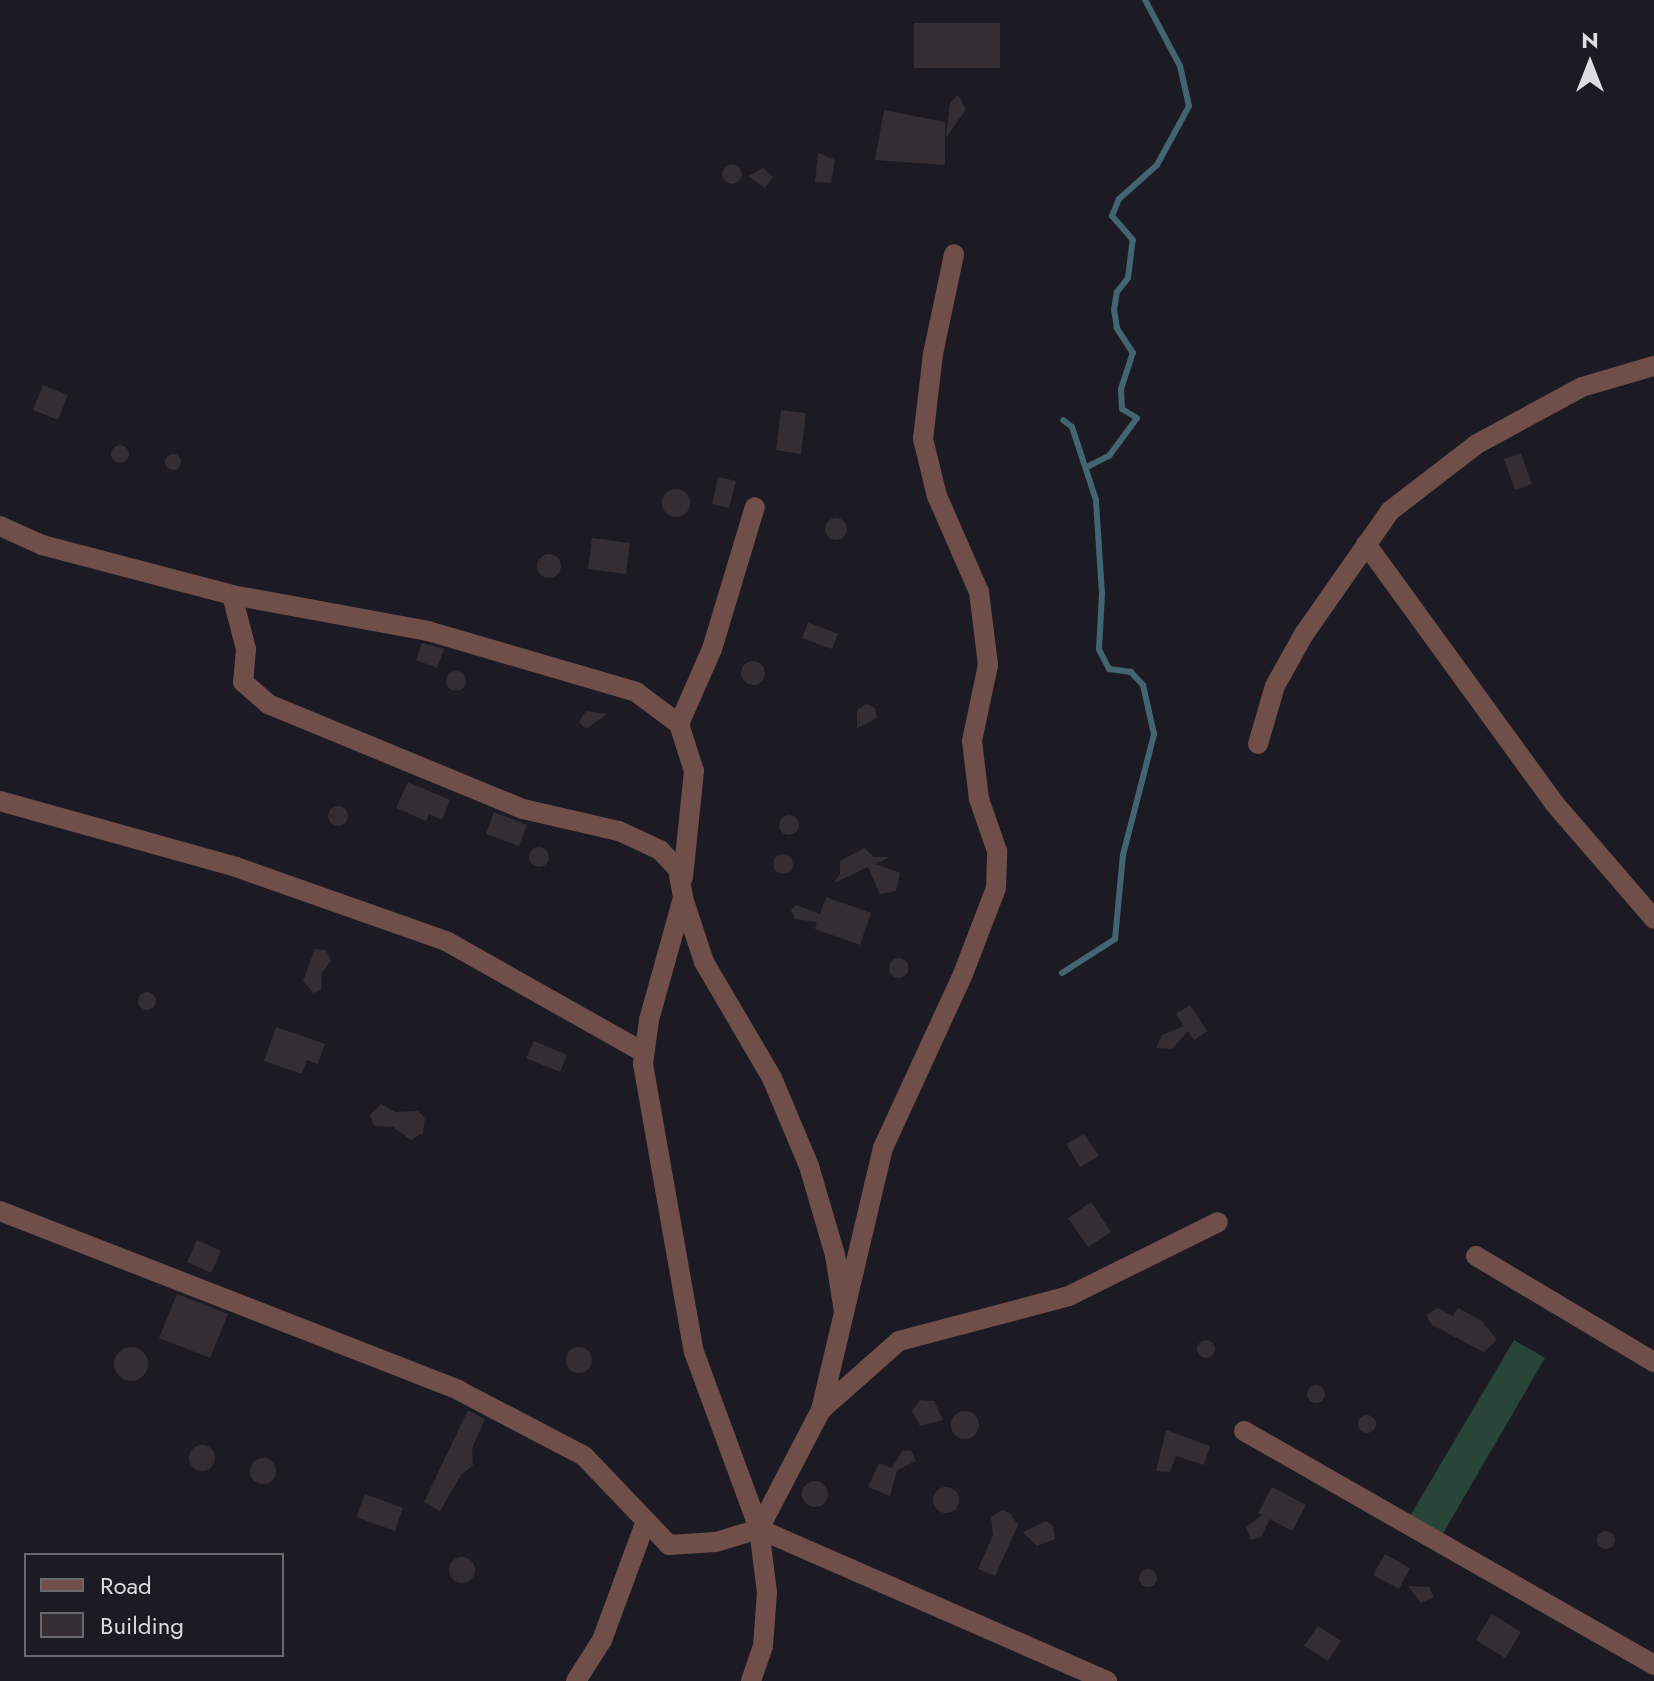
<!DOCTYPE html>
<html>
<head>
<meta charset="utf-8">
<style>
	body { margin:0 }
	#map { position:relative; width:1654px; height:1681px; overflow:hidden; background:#1c1b23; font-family:Jost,sans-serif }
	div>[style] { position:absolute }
	.green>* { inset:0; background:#294537 }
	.stream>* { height:6px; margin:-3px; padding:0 3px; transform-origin:3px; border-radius:3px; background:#436571 }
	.building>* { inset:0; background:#332d34 }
	.round { border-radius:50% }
	.minor>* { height:20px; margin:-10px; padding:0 10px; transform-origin:10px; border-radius:10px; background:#704e49 }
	span { translate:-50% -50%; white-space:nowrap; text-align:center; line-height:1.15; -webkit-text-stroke:6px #1c1b23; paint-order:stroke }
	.legend { position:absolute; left:24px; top:1553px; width:260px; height:104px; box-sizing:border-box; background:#1c1b23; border:2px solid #69686f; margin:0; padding:10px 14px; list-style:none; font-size:24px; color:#dddce1 }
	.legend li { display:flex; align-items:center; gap:16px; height:40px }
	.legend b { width:40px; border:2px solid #69686f }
	.north { position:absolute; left:1550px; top:24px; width:80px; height:80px; -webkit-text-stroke:6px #1c1b23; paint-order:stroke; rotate:0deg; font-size:22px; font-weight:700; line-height:32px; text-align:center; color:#dddce1 }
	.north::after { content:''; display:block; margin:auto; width:28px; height:36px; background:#dddce1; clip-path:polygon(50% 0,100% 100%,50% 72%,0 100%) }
</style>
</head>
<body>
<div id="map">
	<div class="green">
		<div style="clip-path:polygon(1514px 1340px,1545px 1358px,1442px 1535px,1410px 1516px)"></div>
	</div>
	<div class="stream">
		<div style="left:1087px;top:467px;width:25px;rotate:-27deg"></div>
		<div style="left:1109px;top:456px;width:47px;rotate:-53.6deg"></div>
		<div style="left:1137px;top:418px;width:17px;rotate:-149deg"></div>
		<div style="left:1122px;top:409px;width:20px;rotate:-93deg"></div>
		<div style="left:1121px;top:389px;width:38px;rotate:-72deg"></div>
		<div style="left:1133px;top:353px;width:30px;rotate:-123deg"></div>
		<div style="left:1117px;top:328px;width:18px;rotate:-99deg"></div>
		<div style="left:1114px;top:310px;width:18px;rotate:-81deg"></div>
		<div style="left:1117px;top:292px;width:18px;rotate:-52deg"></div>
		<div style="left:1128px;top:278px;width:38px;rotate:-83deg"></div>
		<div style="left:1133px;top:240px;width:32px;rotate:-131deg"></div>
		<div style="left:1112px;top:216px;width:18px;rotate:-68deg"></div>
		<div style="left:1119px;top:199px;width:51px;rotate:-41.8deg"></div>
		<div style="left:1157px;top:165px;width:67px;rotate:-61.5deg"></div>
		<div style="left:1189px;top:106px;width:41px;rotate:-102.7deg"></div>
		<div style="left:1180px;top:66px;width:75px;rotate:-117.9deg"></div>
		<div style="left:1062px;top:973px;width:63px;rotate:-32.7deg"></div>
		<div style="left:1115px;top:939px;width:84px;rotate:-84.6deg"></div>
		<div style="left:1123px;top:855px;width:125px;rotate:-75.6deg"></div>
		<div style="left:1154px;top:734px;width:50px;rotate:-102.7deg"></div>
		<div style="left:1143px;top:685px;width:18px;rotate:-133deg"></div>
		<div style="left:1131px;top:672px;width:22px;rotate:-172deg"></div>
		<div style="left:1109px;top:669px;width:22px;rotate:-117deg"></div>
		<div style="left:1099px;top:649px;width:55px;rotate:-86.9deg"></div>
		<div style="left:1102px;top:594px;width:94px;rotate:-93.7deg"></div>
		<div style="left:1096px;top:500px;width:77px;rotate:-108.2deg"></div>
		<div style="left:1072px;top:427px;width:11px;rotate:-142deg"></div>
	</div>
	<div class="building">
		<div style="clip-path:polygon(914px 23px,1000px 23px,1000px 68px,914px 68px)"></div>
		<div style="clip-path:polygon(958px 95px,966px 109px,946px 138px,950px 103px)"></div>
		<div style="clip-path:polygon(884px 110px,945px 122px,945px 165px,875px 160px)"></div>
		<div style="clip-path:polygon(818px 153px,835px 160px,831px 183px,815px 182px)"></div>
		<div class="round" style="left:722px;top:164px;width:20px;height:20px"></div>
		<div style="clip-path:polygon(763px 168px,773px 177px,765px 188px,748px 176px)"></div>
		<div style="clip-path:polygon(43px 385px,68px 395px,58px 420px,33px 410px)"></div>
		<div style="clip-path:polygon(781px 410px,806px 413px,801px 454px,776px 450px)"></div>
		<div class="round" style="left:111px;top:445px;width:18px;height:18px"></div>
		<div style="clip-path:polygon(1521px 453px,1532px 484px,1515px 490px,1504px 459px)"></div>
		<div class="round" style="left:165px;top:454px;width:16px;height:16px"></div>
		<div style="clip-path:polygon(718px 477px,736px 481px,729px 508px,712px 504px)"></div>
		<div class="round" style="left:662px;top:489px;width:28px;height:28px"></div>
		<div class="round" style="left:825px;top:518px;width:22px;height:22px"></div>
		<div style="clip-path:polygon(592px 538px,630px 543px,626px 574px,588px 569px)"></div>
		<div class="round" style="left:537px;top:554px;width:24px;height:24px"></div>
		<div style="clip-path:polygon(808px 622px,838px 634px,832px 649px,802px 638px)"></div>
		<div style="clip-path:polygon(422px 643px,444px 649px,437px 668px,416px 660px)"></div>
		<div class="round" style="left:741px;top:661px;width:24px;height:24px"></div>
		<div class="round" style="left:446px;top:671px;width:20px;height:20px"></div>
		<div style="clip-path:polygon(866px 704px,875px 708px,877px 718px,857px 728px,857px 710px)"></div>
		<div style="clip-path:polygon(586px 711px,607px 714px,586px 729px,579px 722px)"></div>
		<div style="clip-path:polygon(408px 782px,450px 800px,442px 820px,429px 814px,426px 821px,396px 808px)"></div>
		<div class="round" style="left:328px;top:806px;width:20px;height:20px"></div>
		<div style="clip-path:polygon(494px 812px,527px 825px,519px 846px,486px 834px)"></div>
		<div class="round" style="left:779px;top:815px;width:20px;height:20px"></div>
		<div class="round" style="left:529px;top:847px;width:20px;height:20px"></div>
		<div style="clip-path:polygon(864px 848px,874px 857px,890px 857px,875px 864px,900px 873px,896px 891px,880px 894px,868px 867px,834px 883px,840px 874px,840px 861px)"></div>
		<div class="round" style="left:773px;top:854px;width:20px;height:20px"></div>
		<div style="clip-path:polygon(826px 897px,871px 913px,860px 945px,815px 929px,817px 922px,795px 919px,791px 910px,796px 905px,820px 914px)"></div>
		<div style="clip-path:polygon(315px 949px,326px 950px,331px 961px,322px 973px,321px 990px,313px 993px,303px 981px)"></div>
		<div class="round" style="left:889px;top:958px;width:20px;height:20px"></div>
		<div class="round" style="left:138px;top:992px;width:18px;height:18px"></div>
		<div style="clip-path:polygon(1190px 1005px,1207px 1031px,1194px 1040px,1188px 1031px,1172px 1049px,1156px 1048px,1162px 1035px,1184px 1026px,1176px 1014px)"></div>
		<div style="clip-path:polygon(276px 1027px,325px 1044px,318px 1064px,307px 1060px,302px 1074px,264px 1061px)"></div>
		<div style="clip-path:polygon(534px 1041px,567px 1055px,560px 1072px,526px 1058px)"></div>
		<div style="clip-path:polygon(381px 1104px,396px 1112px,418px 1111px,425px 1118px,423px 1133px,411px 1140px,393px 1127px,374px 1126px,370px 1115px)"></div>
		<div style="clip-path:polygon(1084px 1134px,1099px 1156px,1080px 1167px,1066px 1144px)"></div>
		<div style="clip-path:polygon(1091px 1202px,1111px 1232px,1088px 1247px,1068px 1218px)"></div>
		<div style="clip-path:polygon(197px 1240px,221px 1251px,211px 1273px,187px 1262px)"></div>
		<div style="clip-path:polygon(177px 1294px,228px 1314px,210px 1358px,159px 1338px)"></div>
		<div style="clip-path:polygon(1438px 1308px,1453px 1316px,1458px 1308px,1482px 1321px,1497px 1340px,1484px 1352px,1432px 1325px,1426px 1315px)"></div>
		<div class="round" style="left:1197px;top:1340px;width:18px;height:18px"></div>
		<div class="round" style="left:114px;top:1347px;width:34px;height:34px"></div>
		<div class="round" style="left:566px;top:1347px;width:26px;height:26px"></div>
		<div class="round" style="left:1307px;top:1385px;width:18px;height:18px"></div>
		<div style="clip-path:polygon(920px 1400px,934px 1401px,943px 1420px,920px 1426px,912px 1411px)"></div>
		<div style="clip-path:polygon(468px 1410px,485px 1419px,472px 1448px,473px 1465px,461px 1475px,440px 1511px,424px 1502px)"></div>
		<div class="round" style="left:951px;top:1411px;width:28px;height:28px"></div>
		<div class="round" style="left:1358px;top:1415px;width:18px;height:18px"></div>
		<div style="clip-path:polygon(1166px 1430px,1210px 1446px,1204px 1465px,1176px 1456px,1170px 1472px,1156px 1471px)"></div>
		<div class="round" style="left:189px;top:1445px;width:26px;height:26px"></div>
		<div style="clip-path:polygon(911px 1450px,916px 1461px,897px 1470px,890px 1496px,868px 1487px,879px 1463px,892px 1468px,902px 1451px)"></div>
		<div class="round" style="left:250px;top:1458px;width:26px;height:26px"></div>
		<div class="round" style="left:802px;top:1481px;width:26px;height:26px"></div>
		<div class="round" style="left:933px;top:1487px;width:26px;height:26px"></div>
		<div style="clip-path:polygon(1272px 1487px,1306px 1505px,1292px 1531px,1270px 1519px,1261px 1537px,1251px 1540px,1246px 1527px,1262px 1515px,1258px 1513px)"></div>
		<div style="clip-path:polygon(365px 1494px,403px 1508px,395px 1531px,356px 1517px)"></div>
		<div style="clip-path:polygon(1002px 1510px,1010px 1513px,1018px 1525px,995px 1576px,978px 1569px,993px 1535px,991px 1517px)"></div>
		<div style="clip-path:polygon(1046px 1521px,1053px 1526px,1055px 1539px,1037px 1546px,1023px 1532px)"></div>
		<div class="round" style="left:1597px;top:1531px;width:18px;height:18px"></div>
		<div style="clip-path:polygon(1385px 1554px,1410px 1568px,1399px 1589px,1373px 1575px)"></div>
		<div class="round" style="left:449px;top:1557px;width:26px;height:26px"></div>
		<div class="round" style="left:1139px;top:1569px;width:18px;height:18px"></div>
		<div style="clip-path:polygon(1408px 1586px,1429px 1587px,1434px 1597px,1421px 1603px)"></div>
		<div style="clip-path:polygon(1492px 1614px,1521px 1632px,1505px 1658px,1476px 1640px)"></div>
		<div style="clip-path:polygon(1318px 1626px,1341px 1641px,1328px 1661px,1304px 1646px)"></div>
	</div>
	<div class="minor">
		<div style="left:0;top:526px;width:46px;rotate:24.3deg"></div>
		<div style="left:42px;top:545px;width:196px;rotate:14.7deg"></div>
		<div style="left:232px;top:595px;width:56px;rotate:75.5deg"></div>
		<div style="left:246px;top:649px;width:33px;rotate:95deg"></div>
		<div style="left:243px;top:682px;width:33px;rotate:41deg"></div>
		<div style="left:268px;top:704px;width:276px;rotate:22.4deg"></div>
		<div style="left:523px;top:809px;width:98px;rotate:12.9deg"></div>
		<div style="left:619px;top:831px;width:45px;rotate:24.9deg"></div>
		<div style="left:660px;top:850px;width:26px;rotate:47deg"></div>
		<div style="left:678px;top:869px;width:29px;rotate:80deg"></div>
		<div style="left:683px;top:898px;width:127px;rotate:105.6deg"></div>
		<div style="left:649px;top:1020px;width:44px;rotate:97.8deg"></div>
		<div style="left:643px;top:1064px;width:292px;rotate:80deg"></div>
		<div style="left:694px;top:1352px;width:189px;rotate:69.8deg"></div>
		<div style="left:759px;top:1529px;width:64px;rotate:82.8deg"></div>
		<div style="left:767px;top:1592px;width:54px;rotate:94.2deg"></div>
		<div style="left:763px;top:1646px;width:37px;rotate:109deg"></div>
		<div style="left:1366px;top:544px;width:320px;rotate:54deg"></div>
		<div style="left:1554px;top:803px;width:153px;rotate:49.2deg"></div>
		<div style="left:232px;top:595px;width:199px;rotate:10.4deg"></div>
		<div style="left:428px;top:631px;width:217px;rotate:16.3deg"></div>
		<div style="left:636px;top:692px;width:54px;rotate:36.7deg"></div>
		<div style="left:679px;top:724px;width:49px;rotate:72.3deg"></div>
		<div style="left:694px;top:771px;width:107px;rotate:95.9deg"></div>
		<div style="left:679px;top:724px;width:82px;rotate:-66.3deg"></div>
		<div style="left:712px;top:649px;width:148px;rotate:-73.2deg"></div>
		<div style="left:1258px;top:744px;width:60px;rotate:-73.7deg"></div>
		<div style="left:1275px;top:686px;width:60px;rotate:-60.9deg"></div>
		<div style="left:1304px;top:634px;width:150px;rotate:-55deg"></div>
		<div style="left:1390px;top:511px;width:110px;rotate:-37.6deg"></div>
		<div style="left:1477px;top:444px;width:119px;rotate:-28.5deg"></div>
		<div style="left:1582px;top:387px;width:75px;rotate:-16.3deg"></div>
		<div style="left:0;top:801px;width:245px;rotate:15.6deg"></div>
		<div style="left:236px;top:867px;width:223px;rotate:19.4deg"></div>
		<div style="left:446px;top:941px;width:226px;rotate:29.4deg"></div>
		<div style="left:683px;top:898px;width:67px;rotate:71.8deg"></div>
		<div style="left:704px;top:962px;width:134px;rotate:59.6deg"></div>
		<div style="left:772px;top:1078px;width:95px;rotate:67.2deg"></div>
		<div style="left:809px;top:1166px;width:93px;rotate:73.7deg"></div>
		<div style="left:835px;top:1255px;width:58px;rotate:81deg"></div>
		<div style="left:0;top:1211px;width:492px;rotate:21.3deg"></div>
		<div style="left:458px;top:1390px;width:142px;rotate:27.6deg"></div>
		<div style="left:584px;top:1456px;width:123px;rotate:46.3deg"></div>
		<div style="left:669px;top:1545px;width:47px;rotate:-3.7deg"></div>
		<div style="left:716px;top:1542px;width:45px;rotate:-16.8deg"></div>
		<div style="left:759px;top:1529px;width:380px;rotate:23.6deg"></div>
		<div style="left:1476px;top:1256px;width:207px;rotate:30.8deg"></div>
		<div style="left:821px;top:1410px;width:104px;rotate:-41.5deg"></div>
		<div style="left:899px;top:1341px;width:176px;rotate:-14.8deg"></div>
		<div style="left:1069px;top:1296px;width:166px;rotate:-26.4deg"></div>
		<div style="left:1244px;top:1431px;width:472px;rotate:29.7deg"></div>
		<div style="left:759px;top:1529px;width:134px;rotate:-62.5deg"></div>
		<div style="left:821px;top:1410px;width:269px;rotate:-76.7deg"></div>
		<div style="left:883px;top:1148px;width:192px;rotate:-65.3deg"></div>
		<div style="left:963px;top:974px;width:92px;rotate:-69deg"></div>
		<div style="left:996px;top:888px;width:37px;rotate:-88deg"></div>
		<div style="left:997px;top:851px;width:55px;rotate:-109.1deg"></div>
		<div style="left:979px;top:799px;width:58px;rotate:-96.9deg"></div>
		<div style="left:972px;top:741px;width:78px;rotate:-78.1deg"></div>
		<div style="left:988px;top:665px;width:74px;rotate:-97deg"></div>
		<div style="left:979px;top:592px;width:105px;rotate:-113.6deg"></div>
		<div style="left:937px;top:496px;width:59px;rotate:-103.8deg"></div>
		<div style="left:923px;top:439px;width:86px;rotate:-83.3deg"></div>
		<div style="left:933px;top:354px;width:102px;rotate:-78.1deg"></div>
		<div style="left:576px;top:1681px;width:49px;rotate:-57.6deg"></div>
		<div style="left:602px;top:1640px;width:124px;rotate:-69.7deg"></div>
	</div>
	<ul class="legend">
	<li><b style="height:10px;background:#704e49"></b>Road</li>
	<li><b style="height:22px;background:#332d34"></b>Building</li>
	</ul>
	<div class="north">N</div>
</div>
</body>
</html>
